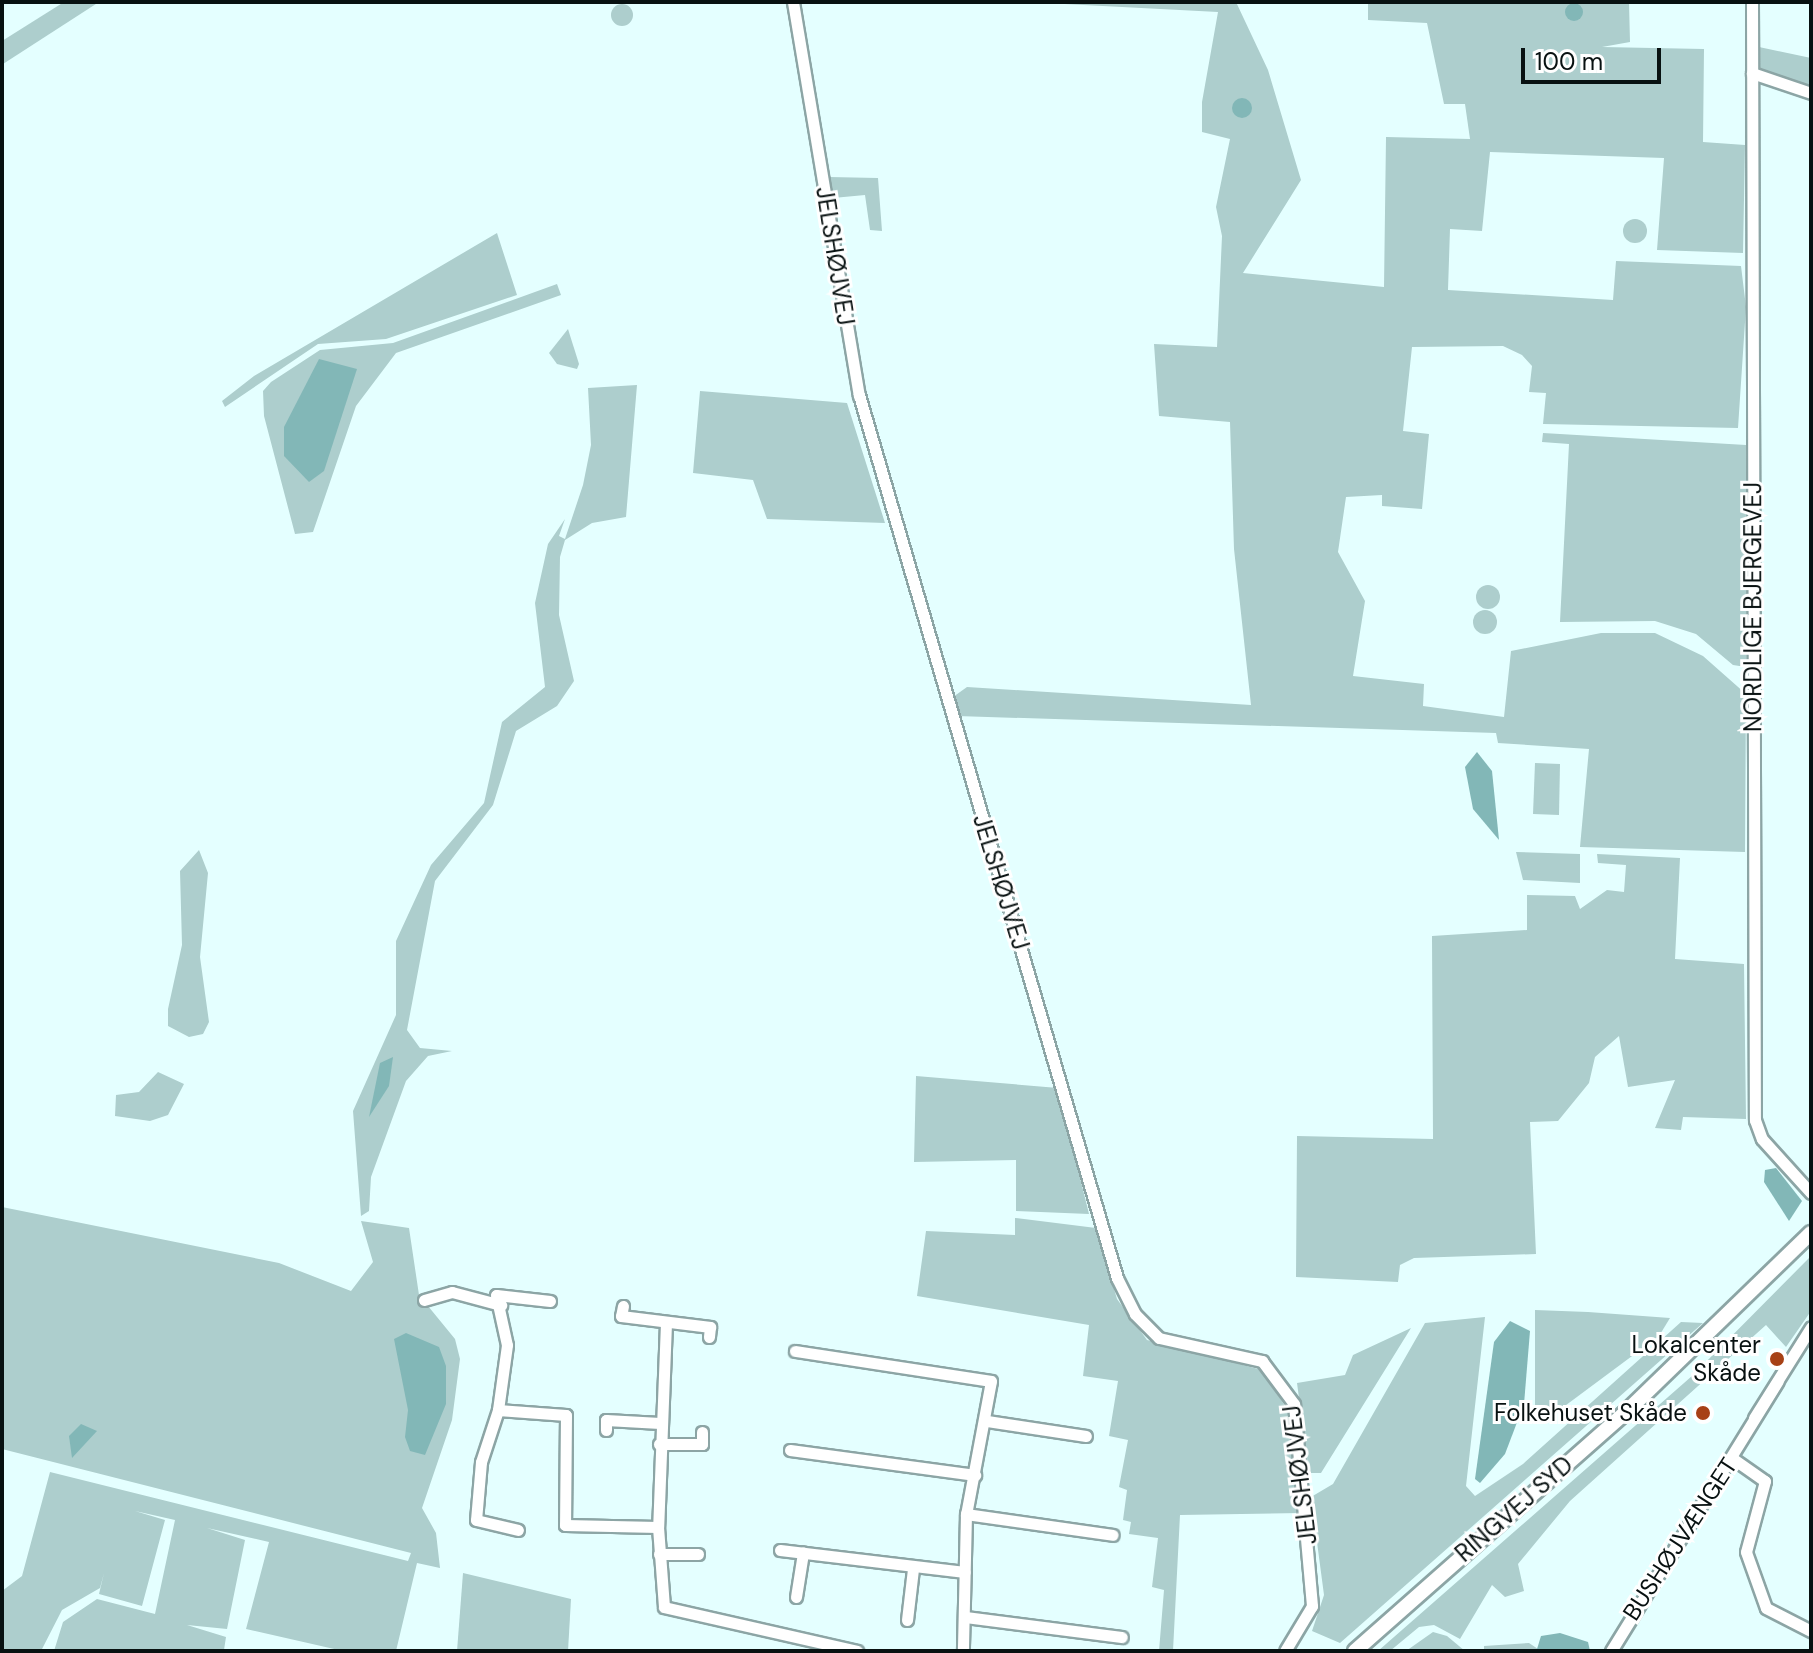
<!DOCTYPE html>
<html>
<head>
<meta charset="utf-8">
<style>
	body { margin:0 }
	#map { position:relative; width:1813px; height:1653px; overflow:hidden; background:#e4ffff; font-family:"DM Sans",sans-serif }
	div>[style] { position:absolute }
	.green>* { inset:0; background:#adcecd }
	.round { border-radius:50% }
	.water>* { inset:0; background:#82b7b7 }
	.roads { filter:drop-shadow(2px 0 #8ca5a5) drop-shadow(-2px 0 #8ca5a5) drop-shadow(0 2px #8ca5a5) drop-shadow(0 -2px #8ca5a5) }
	.minor>* { height:11px; margin:-5.5px; padding:0 5.5px; transform-origin:5.5px; border-radius:5.5px; background:#fff }
	.major>* { height:14px; margin:-7px; padding:0 7px; transform-origin:7px; border-radius:7px; background:#fff }
	.dots>* { width:22px; height:22px; translate:-50% -50%; box-sizing:border-box; border:4px solid #fff; border-radius:50% }
	span { translate:-50% -50%; white-space:nowrap; text-align:center; line-height:1.15; -webkit-text-stroke:6px #fff; paint-order:stroke }
	.street-label { font-size:24px; color:#081111 }
	.poi-label { font-size:24px; color:#081111 }
	.right { translate:-100% -50%; text-align:right }
	.frame { position:absolute; inset:0; border:4px solid #081111; pointer-events:none }
	.scale { position:absolute; left:1521px; top:48px; width:140px; height:36px; box-sizing:border-box; border:4px solid #081111; border-top:0; padding-left:10px; font-size:24px; line-height:28px; white-space:nowrap; color:#081111; -webkit-text-stroke:6px #fff; paint-order:stroke }
</style>
</head>
<body>
<div id="map">
	<div class="green">
		<div style="clip-path:polygon(64px 2px,99px 2px,3px 64px,2px 41px)"></div>
		<div style="clip-path:polygon(1026px 2px,1236px 2px,1268px 70px,1301px 180px,1243px 273px,1384px 287px,1386px 137px,1470px 139px,1465px 104px,1444px 104px,1427px 23px,1368px 20px,1368px 2px,1629px 2px,1630px 42px,1602px 47px,1704px 49px,1703px 142px,1745px 145px,1743px 253px,1657px 250px,1664px 158px,1490px 152px,1482px 231px,1450px 229px,1448px 290px,1613px 300px,1616px 261px,1741px 266px,1746px 307px,1738px 428px,1543px 424px,1546px 393px,1529px 392px,1532px 366px,1522px 355px,1503px 346px,1412px 347px,1403px 431px,1429px 434px,1422px 509px,1382px 506px,1382px 495px,1346px 497px,1338px 552px,1365px 601px,1353px 676px,1424px 684px,1423px 706px,1504px 717px,1511px 651px,1601px 633px,1655px 633px,1703px 656px,1746px 694px,1745px 852px,1580px 847px,1589px 749px,1498px 743px,1496px 733px,957px 716px,953px 697px,967px 687px,1251px 705px,1234px 549px,1230px 422px,1159px 416px,1154px 344px,1217px 347px,1222px 236px,1216px 207px,1230px 139px,1202px 132px,1202px 102px,1218px 12px)"></div>
		<div class="round" style="left:611px;top:4px;width:22px;height:22px"></div>
		<div style="clip-path:polygon(1759px 47px,1811px 58px,1811px 87px,1758px 68px)"></div>
		<div style="clip-path:polygon(829px 177px,878px 178px,882px 231px,870px 230px,865px 195px,833px 198px)"></div>
		<div class="round" style="left:1623px;top:219px;width:24px;height:24px"></div>
		<div style="clip-path:polygon(497px 233px,517px 295px,386px 339px,318px 344px,225px 407px,222px 401px,254px 376px)"></div>
		<div style="clip-path:polygon(557px 284px,561px 295px,396px 353px,356px 406px,313px 532px,295px 534px,264px 416px,263px 391px,271px 382px,320px 350px,393px 343px)"></div>
		<div style="clip-path:polygon(568px 329px,579px 364px,577px 369px,557px 364px,549px 353px)"></div>
		<div style="clip-path:polygon(637px 385px,626px 517px,592px 523px,565px 540px,560px 557px,559px 615px,574px 681px,557px 706px,516px 731px,493px 805px,435px 881px,407px 1030px,420px 1048px,452px 1051px,428px 1056px,406px 1081px,371px 1177px,369px 1211px,361px 1216px,353px 1111px,396px 1015px,396px 941px,431px 865px,484px 803px,502px 722px,545px 687px,535px 603px,548px 544px,565px 519px,559px 536px,565px 539px,583px 485px,591px 445px,588px 388px)"></div>
		<div style="clip-path:polygon(700px 391px,847px 403px,885px 523px,767px 519px,753px 480px,693px 473px)"></div>
		<div style="clip-path:polygon(1543px 433px,1746px 445px,1746px 667px,1733px 665px,1696px 634px,1655px 621px,1560px 622px,1569px 444px,1542px 442px)"></div>
		<div class="round" style="left:1476px;top:585px;width:24px;height:24px"></div>
		<div class="round" style="left:1473px;top:610px;width:24px;height:24px"></div>
		<div style="clip-path:polygon(1535px 763px,1560px 764px,1559px 815px,1533px 814px)"></div>
		<div style="clip-path:polygon(199px 850px,208px 873px,200px 957px,209px 1022px,203px 1034px,189px 1037px,168px 1026px,168px 1009px,182px 945px,180px 871px)"></div>
		<div style="clip-path:polygon(1516px 852px,1580px 854px,1580px 883px,1523px 880px)"></div>
		<div style="clip-path:polygon(1597px 854px,1680px 858px,1675px 959px,1744px 964px,1746px 1119px,1683px 1117px,1681px 1130px,1655px 1128px,1675px 1080px,1628px 1087px,1619px 1036px,1595px 1057px,1589px 1083px,1558px 1121px,1530px 1122px,1536px 1254px,1414px 1258px,1400px 1265px,1398px 1282px,1296px 1277px,1297px 1136px,1433px 1139px,1432px 936px,1527px 930px,1527px 895px,1575px 896px,1580px 909px,1607px 890px,1624px 892px,1626px 865px,1598px 863px)"></div>
		<div style="clip-path:polygon(158px 1072px,184px 1084px,168px 1115px,150px 1121px,115px 1116px,116px 1095px,139px 1092px)"></div>
		<div style="clip-path:polygon(916px 1076px,1058px 1088px,1089px 1214px,1016px 1211px,1016px 1160px,914px 1162px)"></div>
		<div style="clip-path:polygon(2px 1207px,279px 1263px,351px 1291px,373px 1262px,361px 1221px,409px 1228px,419px 1295px,455px 1339px,460px 1359px,452px 1420px,422px 1508px,436px 1533px,440px 1568px,417px 1563px,396px 1651px,343px 1651px,246px 1629px,269px 1542px,207px 1528px,245px 1540px,227px 1629px,187px 1625px,226px 1637px,224px 1650px,231px 1651px,54px 1651px,63px 1622px,97px 1599px,155px 1614px,175px 1520px,135px 1511px,165px 1520px,142px 1606px,99px 1594px,104px 1573px,100px 1588px,62px 1610px,41px 1651px,2px 1651px,2px 1591px,22px 1576px,50px 1472px,408px 1561px,411px 1553px,2px 1449px)"></div>
		<div style="clip-path:polygon(1015px 1218px,1096px 1228px,1117px 1299px,1147px 1340px,1262px 1370px,1290px 1414px,1301px 1513px,1180px 1515px,1173px 1651px,1159px 1651px,1164px 1590px,1152px 1587px,1158px 1538px,1129px 1534px,1131px 1522px,1123px 1520px,1127px 1490px,1119px 1487px,1128px 1440px,1109px 1436px,1118px 1381px,1083px 1376px,1089px 1325px,917px 1296px,926px 1231px,1015px 1235px)"></div>
		<div style="clip-path:polygon(1811px 1256px,1811px 1311px,1786px 1347px,1766px 1325px,1570px 1501px,1518px 1564px,1524px 1591px,1505px 1597px,1492px 1585px,1460px 1639px,1434px 1625px,1419px 1627px,1390px 1651px,1378px 1651px,1692px 1376px)"></div>
		<div style="clip-path:polygon(1535px 1310px,1588px 1312px,1670px 1318px,1659px 1336px,1550px 1417px,1535px 1407px)"></div>
		<div style="clip-path:polygon(1485px 1317px,1466px 1486px,1475px 1496px,1523px 1464px,1681px 1322px,1703px 1323px,1340px 1643px,1312px 1631px,1324px 1595px,1311px 1497px,1333px 1484px,1425px 1323px)"></div>
		<div style="clip-path:polygon(1411px 1328px,1321px 1473px,1309px 1473px,1297px 1383px,1345px 1375px,1353px 1355px)"></div>
		<div style="clip-path:polygon(463px 1573px,571px 1599px,568px 1651px,457px 1651px)"></div>
		<div style="clip-path:polygon(1433px 1632px,1447px 1636px,1465px 1651px,1406px 1651px)"></div>
		<div style="clip-path:polygon(1529px 1643px,1541px 1651px,1484px 1651px,1484px 1646px)"></div>
	</div>
	<div class="water">
		<div class="round" style="left:1565px;top:3px;width:18px;height:18px"></div>
		<div class="round" style="left:1232px;top:98px;width:20px;height:20px"></div>
		<div style="clip-path:polygon(319px 359px,357px 369px,324px 471px,309px 482px,284px 456px,284px 427px)"></div>
		<div style="clip-path:polygon(1477px 752px,1492px 771px,1499px 840px,1473px 809px,1465px 767px)"></div>
		<div style="clip-path:polygon(393px 1057px,389px 1086px,369px 1117px,380px 1063px)"></div>
		<div style="clip-path:polygon(1776px 1168px,1802px 1201px,1789px 1221px,1764px 1182px,1765px 1170px)"></div>
		<div style="clip-path:polygon(1510px 1321px,1530px 1331px,1524px 1404px,1505px 1454px,1480px 1483px,1475px 1479px,1494px 1342px)"></div>
		<div style="clip-path:polygon(406px 1333px,439px 1347px,446px 1366px,446px 1404px,425px 1455px,410px 1451px,405px 1437px,408px 1410px,394px 1339px)"></div>
		<div style="clip-path:polygon(81px 1424px,97px 1431px,72px 1458px,69px 1436px)"></div>
		<div style="clip-path:polygon(1560px 1633px,1588px 1642px,1590px 1651px,1537px 1649px,1541px 1636px)"></div>
	</div>
	<div class="roads">
		<div class="minor">
			<div style="left:793px;top:2px;width:399px;rotate:80.5deg"></div>
			<div style="left:859px;top:395px;width:920px;rotate:73.71deg"></div>
			<div style="left:1117px;top:1278px;width:40px;rotate:63.4deg"></div>
			<div style="left:1135px;top:1314px;width:34px;rotate:45deg"></div>
			<div style="left:1159px;top:1338px;width:106px;rotate:12.6deg"></div>
			<div style="left:1262px;top:1361px;width:54px;rotate:53.3deg"></div>
			<div style="left:1294px;top:1404px;width:203px;rotate:84.9deg"></div>
			<div style="left:1312px;top:1606px;width:52px;rotate:121deg"></div>
			<div style="left:1752px;top:2px;width:1118px;rotate:89.85deg"></div>
			<div style="left:1755px;top:1120px;width:20px;rotate:70deg"></div>
			<div style="left:1762px;top:1139px;width:73px;rotate:47.8deg"></div>
			<div style="left:1752px;top:73px;width:62px;rotate:18.7deg"></div>
			<div style="left:424px;top:1300px;width:29px;rotate:-16deg"></div>
			<div style="left:452px;top:1292px;width:51px;rotate:14.9deg"></div>
			<div style="left:550px;top:1301px;width:54px;rotate:-173.7deg"></div>
			<div style="left:496px;top:1295px;width:51px;rotate:77.6deg"></div>
			<div style="left:507px;top:1345px;width:66px;rotate:97.9deg"></div>
			<div style="left:498px;top:1410px;width:68px;rotate:4.2deg"></div>
			<div style="left:566px;top:1415px;width:110px;rotate:90.5deg"></div>
			<div style="left:565px;top:1525px;width:93px;rotate:1.2deg"></div>
			<div style="left:623px;top:1306px;width:10px;rotate:101deg"></div>
			<div style="left:621px;top:1316px;width:90px;rotate:7deg"></div>
			<div style="left:710px;top:1327px;width:10px;rotate:96deg"></div>
			<div style="left:666px;top:1323px;width:204px;rotate:92.2deg"></div>
			<div style="left:658px;top:1527px;width:80px;rotate:85.7deg"></div>
			<div style="left:664px;top:1607px;width:198px;rotate:12.8deg"></div>
			<div style="left:795px;top:1351px;width:198px;rotate:8.7deg"></div>
			<div style="left:991px;top:1381px;width:135px;rotate:100.6deg"></div>
			<div style="left:966px;top:1514px;width:137px;rotate:91.3deg"></div>
			<div style="left:498px;top:1410px;width:55px;rotate:108.1deg"></div>
			<div style="left:481px;top:1462px;width:58px;rotate:94.9deg"></div>
			<div style="left:476px;top:1520px;width:43px;rotate:13.4deg"></div>
			<div style="left:1754px;top:1418px;width:107px;rotate:-57.9deg"></div>
			<div style="left:987px;top:1421px;width:100px;rotate:8.6deg"></div>
			<div style="left:606px;top:1430px;width:10px;rotate:-90deg"></div>
			<div style="left:606px;top:1420px;width:54px;rotate:3.2deg"></div>
			<div style="left:659px;top:1444px;width:43px"></div>
			<div style="left:702px;top:1444px;width:12px;rotate:-90deg"></div>
			<div style="left:790px;top:1450px;width:187px;rotate:7.7deg"></div>
			<div style="left:1732px;top:1458px;width:40px;rotate:34.9deg"></div>
			<div style="left:1765px;top:1481px;width:73px;rotate:105deg"></div>
			<div style="left:1746px;top:1552px;width:59px;rotate:70.3deg"></div>
			<div style="left:1766px;top:1608px;width:51px;rotate:27.1deg"></div>
			<div style="left:966px;top:1514px;width:148px;rotate:8.1deg"></div>
			<div style="left:780px;top:1550px;width:186px;rotate:6.8deg"></div>
			<div style="left:659px;top:1554px;width:39px"></div>
			<div style="left:796px;top:1597px;width:45px;rotate:-81deg"></div>
			<div style="left:965px;top:1617px;width:158px;rotate:7.3deg"></div>
			<div style="left:907px;top:1620px;width:51px;rotate:-83.3deg"></div>
			<div style="left:1611px;top:1651px;width:317px;rotate:-58.3deg"></div>
		</div>
		<div class="major">
			<div style="left:1355px;top:1651px;width:359px;rotate:-41.4deg"></div>
			<div style="left:1624px;top:1414px;width:260px;rotate:-44.1deg"></div>
		</div>
	</div>
	<div class="dots">
		<div style="left:1777px;top:1359px;background:#a74116"></div>
		<div style="left:1703px;top:1413px;background:#a74116"></div>
	</div>
	<div class="street-label">
		<span style="left:835px;top:256px;rotate:81deg">JELSHØJVEJ</span>
		<span style="left:1753px;top:607px;rotate:-90deg">NORDLIGE BJERGEVEJ</span>
		<span style="left:1001px;top:882px;rotate:73deg">JELSHØJVEJ</span>
		<span style="left:1300px;top:1475px;rotate:-97deg">JELSHØJVEJ</span>
		<span style="left:1514px;top:1509px;rotate:-41deg">RINGVEJ SYD</span>
		<span style="left:1680px;top:1539px;rotate:-57deg">BUSHØJVÆNGET</span>
	</div>
	<div class="poi-label">
		<span class="right" style="left:1761px;top:1359px">Lokalcenter<br>Skåde</span>
		<span class="right" style="left:1687px;top:1413px">Folkehuset Skåde</span>
	</div>
	<div class="frame"></div>
	<div class="scale">100 m</div>
</div>
</body>
</html>
